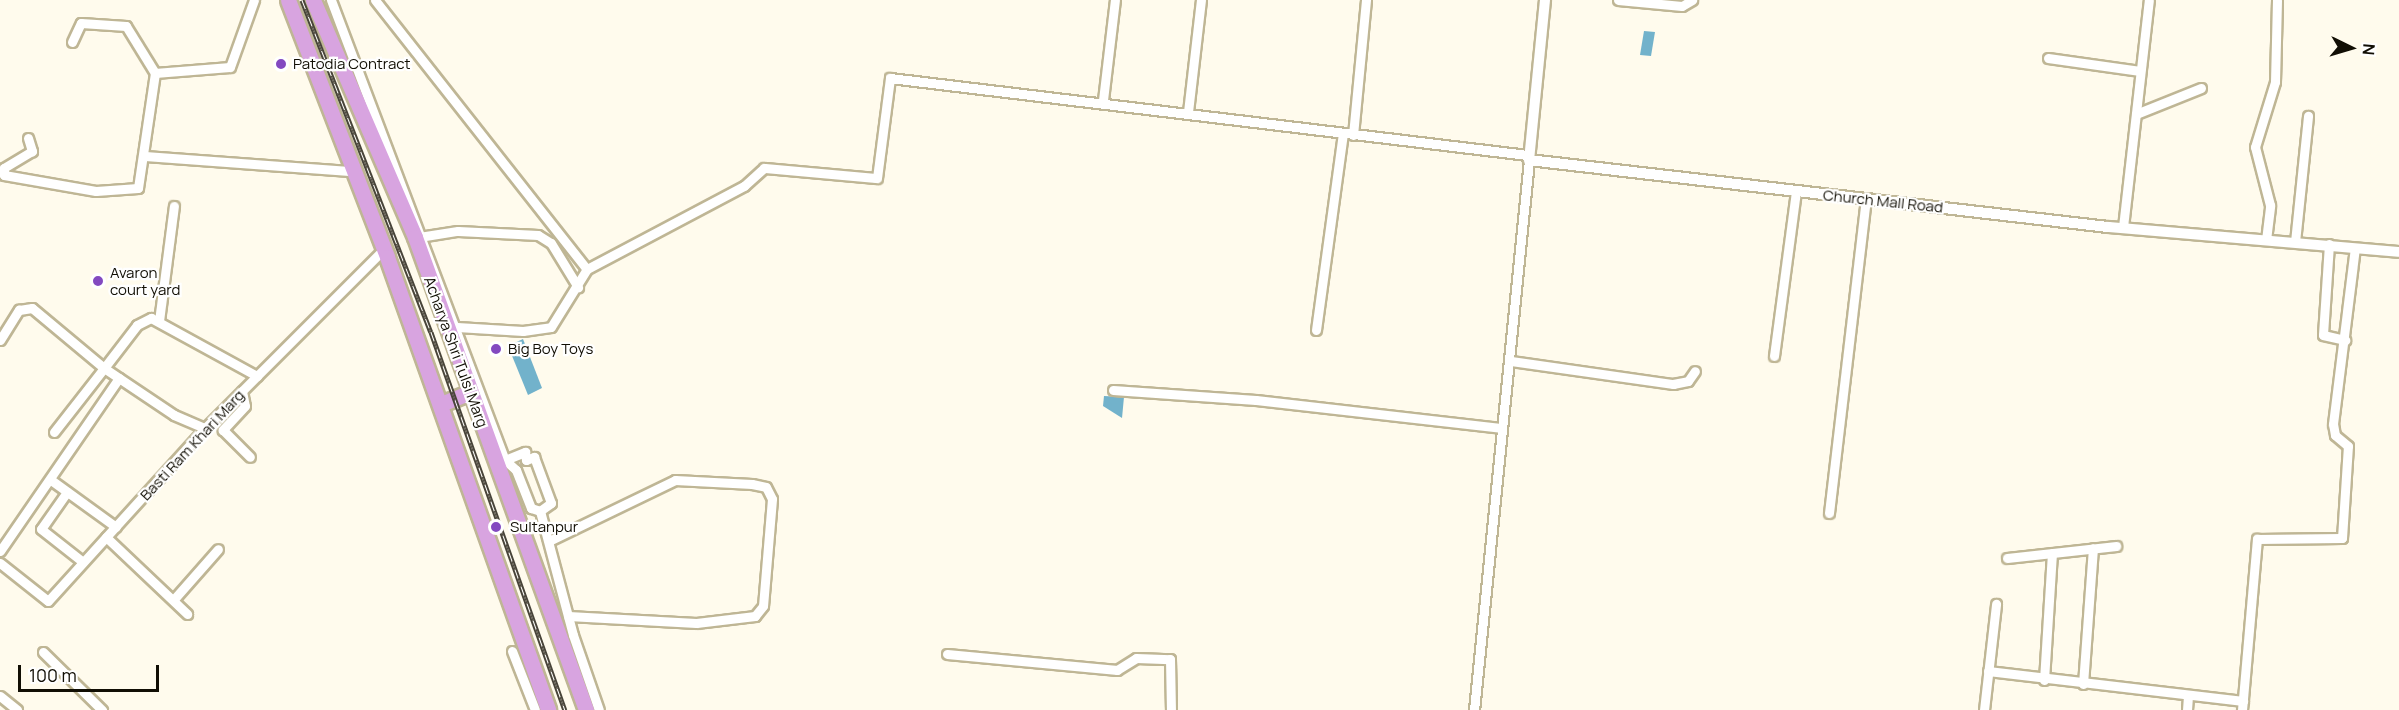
<!DOCTYPE html>
<html>
<head>
<meta charset="utf-8">
<style>
	body { margin:0 }
	#map { position:relative; width:2399px; height:710px; overflow:hidden; background:#fffbed; font-family:Manrope,sans-serif }
	div>[style] { position:absolute }
	.water>* { inset:0; background:#72b2cb }
	.roads { filter:drop-shadow(2px 0 #bfb695) drop-shadow(-2px 0 #bfb695) drop-shadow(0 2px #bfb695) drop-shadow(0 -2px #bfb695) }
	.minor>* { height:9px; margin:-4.5px; padding:0 4.5px; transform-origin:4.5px; border-radius:4.5px; background:#fff }
	.tertiary>* { height:10px; margin:-5px; padding:0 5px; transform-origin:5px; border-radius:5px; background:#fff }
	.trunk>* { height:15px; margin:-7.5px; padding:0 7.5px; transform-origin:7.5px; border-radius:7.5px; background:#d8a4e0 }
	.rail>* { height:5px; margin-top:-2.5px; transform-origin:0; background:repeating-linear-gradient(90deg,#fff 0 9px,#484439 0 18px); box-sizing:border-box; border-block:2px solid #484439 }
	.dots>* { width:16px; height:16px; translate:-50% -50%; box-sizing:border-box; border:3px solid #fff; border-radius:50% }
	span { translate:-50% -50%; white-space:nowrap; text-align:center; line-height:1.15; -webkit-text-stroke:4.5px #fff; paint-order:stroke }
	.poi-label { font-size:15px; color:#110e04 }
	.left { translate:0 -50%; text-align:left }
	.street-label { font-size:15px; color:#110e04 }
	.north { position:absolute; left:2321px; top:18px; width:60px; height:60px; -webkit-text-stroke:4px #fff; paint-order:stroke; rotate:95deg; font-size:16px; font-weight:700; line-height:24px; text-align:center; color:#110e04 }
	.north::after { content:''; display:block; margin:auto; width:21px; height:27px; background:#110e04; clip-path:polygon(50% 0,100% 100%,50% 72%,0 100%) }
	.scale { position:absolute; left:18px; top:665px; width:141px; height:27px; box-sizing:border-box; border:3px solid #110e04; border-top:0; padding-left:8px; font-size:18px; line-height:21px; white-space:nowrap; color:#110e04; -webkit-text-stroke:4px #fff; paint-order:stroke }
</style>
</head>
<body>
<div id="map">
	<div class="water">
		<div style="clip-path:polygon(1644px 31px,1655px 32px,1651px 56px,1640px 55px)"></div>
		<div style="clip-path:polygon(523px 339px,542px 388px,528px 395px,508px 346px)"></div>
		<div style="clip-path:polygon(1104px 396px,1124px 397px,1122px 418px,1103px 406px)"></div>
	</div>
	<div class="roads">
		<div class="minor">
			<div style="left:331px;top:0;width:492px;rotate:69.3deg"></div>
			<div style="left:505px;top:460px;width:22px;rotate:-22deg"></div>
			<div style="left:525px;top:452px;width:8px;rotate:83deg"></div>
			<div style="left:526px;top:460px;width:9px;rotate:-21deg"></div>
			<div style="left:534px;top:457px;width:49px;rotate:69.7deg"></div>
			<div style="left:551px;top:503px;width:14px;rotate:144deg"></div>
			<div style="left:540px;top:511px;width:128px;rotate:75.1deg"></div>
			<div style="left:573px;top:635px;width:79px;rotate:70.9deg"></div>
			<div style="left:375px;top:0;width:342px;rotate:51.8deg"></div>
			<div style="left:587px;top:269px;width:178px;rotate:-27.9deg"></div>
			<div style="left:744px;top:186px;width:27px;rotate:-42deg"></div>
			<div style="left:764px;top:168px;width:113px;rotate:5.1deg"></div>
			<div style="left:877px;top:178px;width:101px;rotate:-82.6deg"></div>
			<div style="left:890px;top:78px;width:642px;rotate:6.89deg"></div>
			<div style="left:1618px;top:0;width:64px;rotate:5.4deg"></div>
			<div style="left:1682px;top:6px;width:12px;rotate:-31deg"></div>
			<div style="left:72px;top:42px;width:21px;rotate:-65deg"></div>
			<div style="left:81px;top:23px;width:45px;rotate:3.8deg"></div>
			<div style="left:126px;top:26px;width:55px;rotate:58.3deg"></div>
			<div style="left:2048px;top:58px;width:93px;rotate:8deg"></div>
			<div style="left:1103px;top:100px;width:101px;rotate:-83.2deg"></div>
			<div style="left:1188px;top:112px;width:113px;rotate:-83.4deg"></div>
			<div style="left:2136px;top:114px;width:70px;rotate:-21.8deg"></div>
			<div style="left:1353px;top:135px;width:136px;rotate:-84.5deg"></div>
			<div style="left:28px;top:138px;width:14px;rotate:73deg"></div>
			<div style="left:32px;top:151px;width:33px;rotate:149deg"></div>
			<div style="left:4px;top:168px;width:7px;rotate:90deg"></div>
			<div style="left:4px;top:175px;width:93px;rotate:9.9deg"></div>
			<div style="left:96px;top:191px;width:42px;rotate:-4.1deg"></div>
			<div style="left:138px;top:188px;width:116px;rotate:-81.6deg"></div>
			<div style="left:155px;top:73px;width:75px;rotate:-4.6deg"></div>
			<div style="left:230px;top:67px;width:71px;rotate:-70.3deg"></div>
			<div style="left:146px;top:156px;width:206px;rotate:4.2deg"></div>
			<div style="left:2123px;top:227px;width:228px;rotate:-83.5deg"></div>
			<div style="left:419px;top:237px;width:39px;rotate:-9deg"></div>
			<div style="left:458px;top:231px;width:80px;rotate:2.9deg"></div>
			<div style="left:538px;top:235px;width:15px;rotate:32deg"></div>
			<div style="left:551px;top:243px;width:52px;rotate:58.5deg"></div>
			<div style="left:2266px;top:240px;width:35px;rotate:-83deg"></div>
			<div style="left:2270px;top:205px;width:60px;rotate:-104.5deg"></div>
			<div style="left:2255px;top:147px;width:68px;rotate:-72.9deg"></div>
			<div style="left:2275px;top:82px;width:82px;rotate:-88.6deg"></div>
			<div style="left:2295px;top:242px;width:127px;rotate:-84.1deg"></div>
			<div style="left:2329px;top:244px;width:91px;rotate:93.8deg"></div>
			<div style="left:2323px;top:335px;width:23px;rotate:13deg"></div>
			<div style="left:159px;top:321px;width:116px;rotate:-82.6deg"></div>
			<div style="left:457px;top:327px;width:66px;rotate:3.5deg"></div>
			<div style="left:523px;top:331px;width:28px;rotate:-8deg"></div>
			<div style="left:551px;top:327px;width:68px;rotate:-58.2deg"></div>
			<div style="left:1316px;top:330px;width:198px;rotate:-82.2deg"></div>
			<div style="left:0;top:340px;width:36px;rotate:-58deg"></div>
			<div style="left:19px;top:310px;width:13px;rotate:-9deg"></div>
			<div style="left:32px;top:308px;width:94px;rotate:39.8deg"></div>
			<div style="left:104px;top:368px;width:54px;rotate:-52.5deg"></div>
			<div style="left:137px;top:325px;width:16px;rotate:-27deg"></div>
			<div style="left:151px;top:318px;width:121px;rotate:28.7deg"></div>
			<div style="left:1774px;top:356px;width:165px;rotate:-82.4deg"></div>
			<div style="left:1511px;top:361px;width:164px;rotate:8.1deg"></div>
			<div style="left:1673px;top:384px;width:15px;rotate:-11deg"></div>
			<div style="left:1688px;top:381px;width:12px;rotate:-55deg"></div>
			<div style="left:1113px;top:390px;width:143px;rotate:4deg"></div>
			<div style="left:1256px;top:400px;width:246px;rotate:6.5deg"></div>
			<div style="left:242px;top:391px;width:15px;rotate:79deg"></div>
			<div style="left:245px;top:406px;width:33px;rotate:133deg"></div>
			<div style="left:223px;top:430px;width:38px;rotate:45deg"></div>
			<div style="left:54px;top:432px;width:81px;rotate:-52deg"></div>
			<div style="left:104px;top:368px;width:84px;rotate:33.9deg"></div>
			<div style="left:174px;top:415px;width:34px;rotate:23deg"></div>
			<div style="left:505px;top:460px;width:15px;rotate:42deg"></div>
			<div style="left:516px;top:470px;width:41px;rotate:68.5deg"></div>
			<div style="left:531px;top:508px;width:9px;rotate:18deg"></div>
			<div style="left:51px;top:480px;width:80px;rotate:35.9deg"></div>
			<div style="left:67px;top:492px;width:45px;rotate:125.1deg"></div>
			<div style="left:41px;top:529px;width:53px;rotate:38.2deg"></div>
			<div style="left:1829px;top:513px;width:316px;rotate:-83.3deg"></div>
			<div style="left:106px;top:537px;width:112px;rotate:43.5deg"></div>
			<div style="left:551px;top:540px;width:138px;rotate:-25.8deg"></div>
			<div style="left:675px;top:480px;width:77px;rotate:3deg"></div>
			<div style="left:752px;top:484px;width:14px;rotate:12deg"></div>
			<div style="left:766px;top:487px;width:13px;rotate:63deg"></div>
			<div style="left:772px;top:499px;width:107px;rotate:94.8deg"></div>
			<div style="left:763px;top:606px;width:13px;rotate:129deg"></div>
			<div style="left:755px;top:616px;width:59px;rotate:173.2deg"></div>
			<div style="left:696px;top:623px;width:128px;rotate:-176.9deg"></div>
			<div style="left:0;top:551px;width:210px;rotate:-55.5deg"></div>
			<div style="left:2007px;top:558px;width:110px;rotate:-6.3deg"></div>
			<div style="left:0;top:563px;width:61px;rotate:38.4deg"></div>
			<div style="left:48px;top:601px;width:234px;rotate:-47.8deg"></div>
			<div style="left:205px;top:428px;width:253px;rotate:-45deg"></div>
			<div style="left:175px;top:598px;width:65px;rotate:-48.7deg"></div>
			<div style="left:512px;top:651px;width:63px;rotate:68.7deg"></div>
			<div style="left:43px;top:652px;width:83px;rotate:44.5deg"></div>
			<div style="left:947px;top:654px;width:171px;rotate:5.4deg"></div>
			<div style="left:1117px;top:670px;width:22px;rotate:-32deg"></div>
			<div style="left:1136px;top:658px;width:34px;rotate:2deg"></div>
			<div style="left:1170px;top:659px;width:51px;rotate:88.9deg"></div>
			<div style="left:1988px;top:671px;width:257px;rotate:6.7deg"></div>
			<div style="left:2044px;top:680px;width:127px;rotate:-86.4deg"></div>
			<div style="left:2083px;top:684px;width:136px;rotate:-85.8deg"></div>
			<div style="left:0;top:696px;width:22px;rotate:39deg"></div>
			<div style="left:1474px;top:710px;width:553px;rotate:-84.29deg"></div>
			<div style="left:1984px;top:710px;width:107px;rotate:-83.5deg"></div>
			<div style="left:2187px;top:710px;width:15px;rotate:-86deg"></div>
			<div style="left:2242px;top:710px;width:172px;rotate:-85deg"></div>
			<div style="left:2257px;top:539px;width:85px;rotate:-0.7deg"></div>
			<div style="left:2342px;top:538px;width:92px;rotate:-86.3deg"></div>
			<div style="left:2348px;top:446px;width:17px;rotate:-140deg"></div>
			<div style="left:2335px;top:435px;width:11px;rotate:-100deg"></div>
			<div style="left:2333px;top:424px;width:177px;rotate:-82.9deg"></div>
		</div>
		<div class="tertiary">
			<div style="left:1545px;top:0;width:161px;rotate:95.7deg"></div>
			<div style="left:1529px;top:160px;width:583px;rotate:6.6deg"></div>
			<div style="left:2108px;top:227px;width:292px;rotate:4.9deg"></div>
		</div>
		<div class="trunk">
			<div style="left:288px;top:0;width:275px;rotate:68.9deg"></div>
			<div style="left:387px;top:257px;width:481px;rotate:70.4deg"></div>
			<div style="left:313px;top:0;width:258px;rotate:66.7deg"></div>
			<div style="left:415px;top:237px;width:503px;rotate:70.12deg"></div>
			<div style="left:441px;top:404px;width:31px;rotate:-22deg"></div>
		</div>
	</div>
	<div class="rail">
		<div style="left:302px;top:0;width:356px;rotate:68.8deg"></div>
		<div style="left:431px;top:332px;width:401px;rotate:70.5deg"></div>
	</div>
	<div class="dots">
		<div style="left:281px;top:64px;background:#8349c0"></div>
		<div style="left:98px;top:281px;background:#8349c0"></div>
		<div style="left:496px;top:349px;background:#8349c0"></div>
		<div style="left:496px;top:527px;background:#8349c0"></div>
	</div>
	<div class="poi-label">
		<span class="left" style="left:293px;top:64px">Patodia Contract</span>
		<span class="left" style="left:110px;top:281px">Avaron<br>court yard</span>
		<span class="left" style="left:508px;top:349px">Big Boy Toys</span>
		<span class="left" style="left:510px;top:527px">Sultanpur</span>
	</div>
	<div class="street-label">
		<span style="left:1883px;top:201px;rotate:6deg">Church Mall Road</span>
		<span style="left:456px;top:352px;rotate:70deg">Acharya Shri Tulsi Marg</span>
		<span style="left:192px;top:445px;rotate:-47deg">Basti Ram Khari Marg</span>
	</div>
	<div class="north">N</div>
	<div class="scale">100 m</div>
</div>
</body>
</html>
